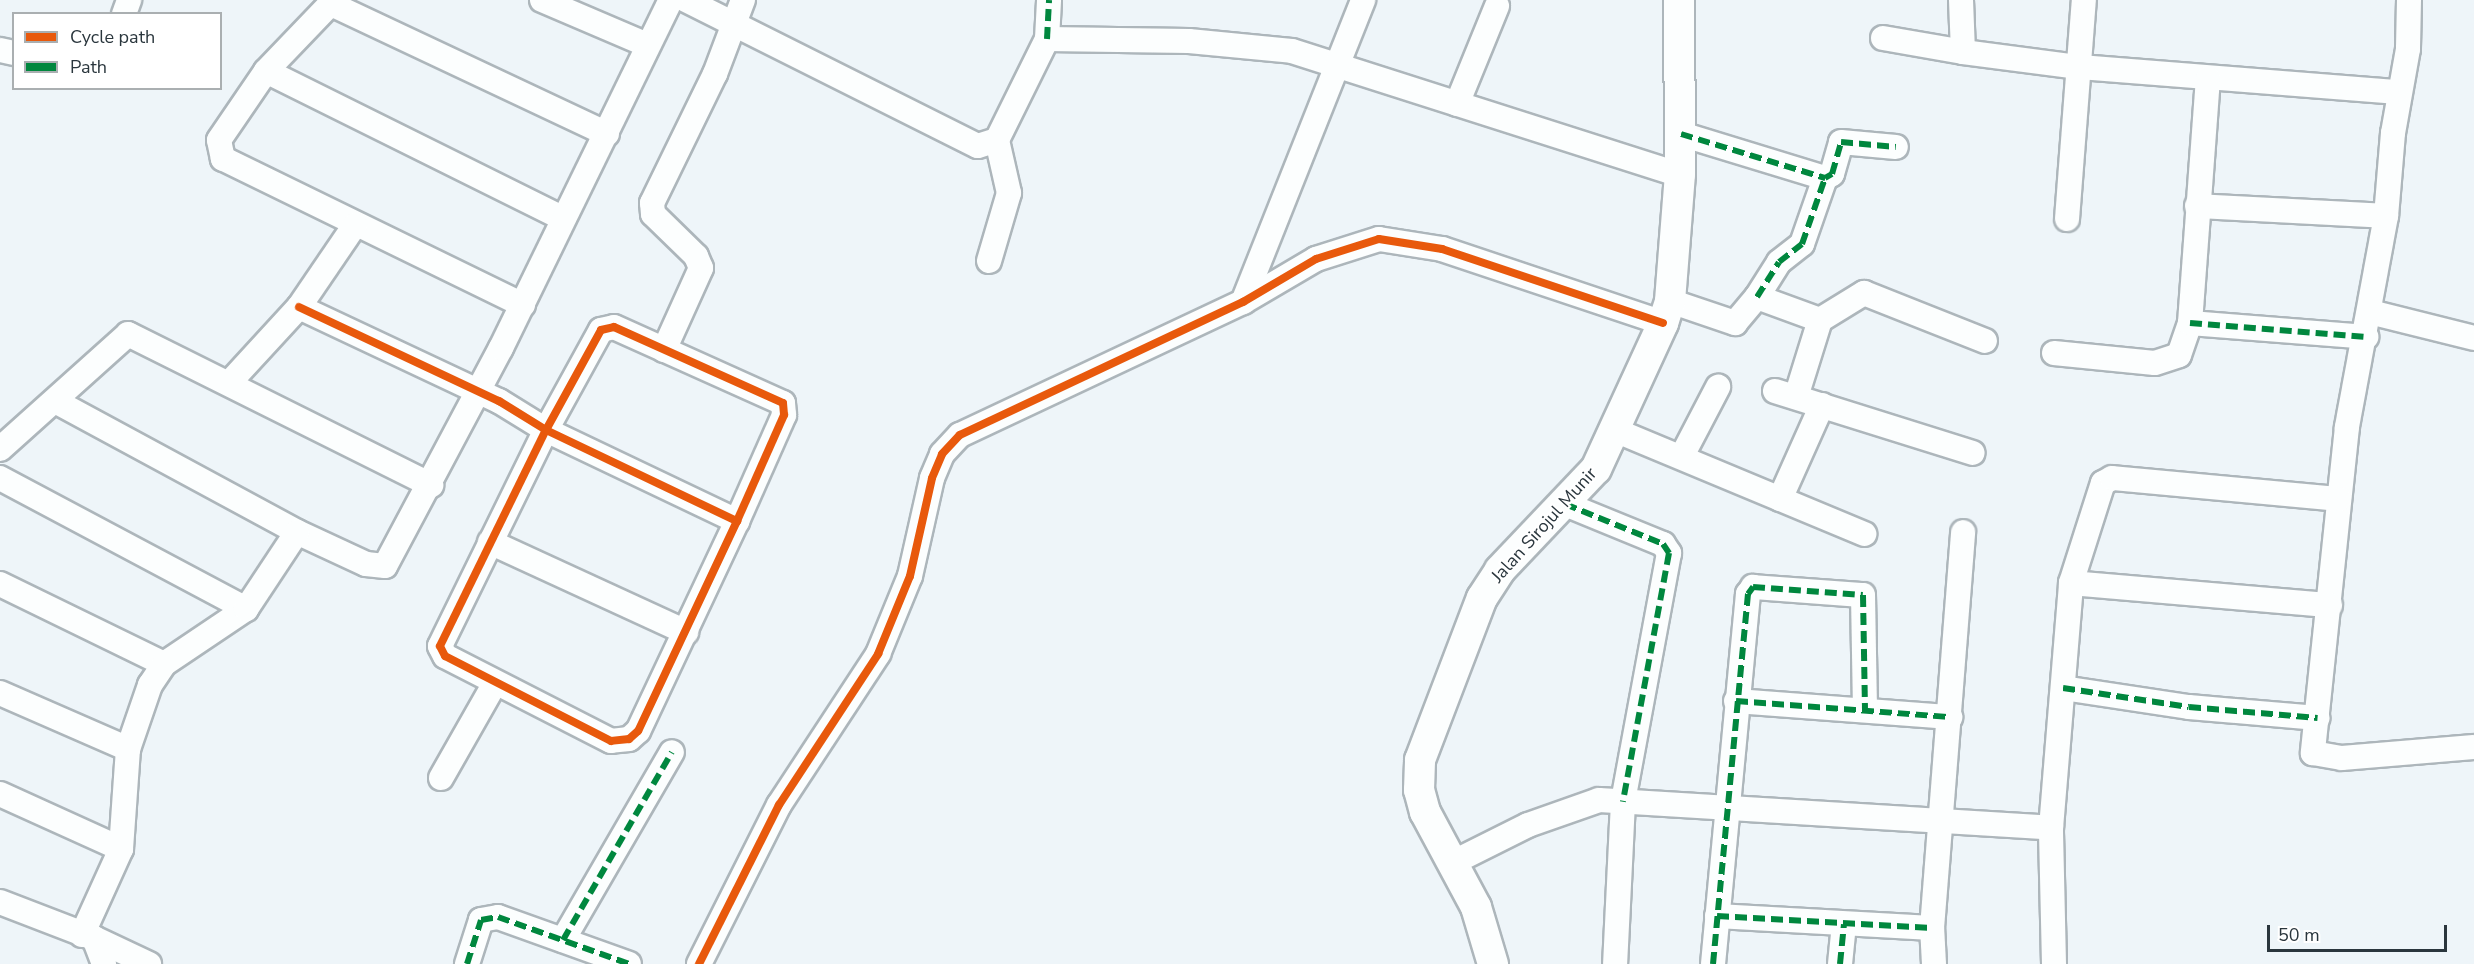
<!DOCTYPE html>
<html>
<head>
<meta charset="utf-8">
<style>
	body { margin:0 }
	#map { position:relative; width:2474px; height:964px; overflow:hidden; background:#eef5f9; font-family:"Nunito Sans",sans-serif }
	div>[style] { position:absolute }
	.roads { filter:drop-shadow(2px 0 #adb6bb) drop-shadow(-2px 0 #adb6bb) drop-shadow(0 2px #adb6bb) drop-shadow(0 -2px #adb6bb) }
	.minor>* { height:24px; margin:-12px; padding:0 12px; transform-origin:12px; border-radius:12px; background:#fcfefe }
	.tertiary>* { height:30px; margin:-15px; padding:0 15px; transform-origin:15px; border-radius:15px; background:#fcfefe }
	.quiet>* { height:6px; margin-top:-3px; transform-origin:0; background:repeating-linear-gradient(90deg,#00873e 0 12px,transparent 0 18px) }
	.cycleway>* { height:8px; margin:-4px; padding:0 4px; transform-origin:4px; border-radius:4px; background:#e8590c }
	span { translate:-50% -50%; white-space:nowrap; text-align:center; line-height:1.15; -webkit-text-stroke:4.5px #fff; paint-order:stroke }
	.street-label { font-size:18px; color:#2a363d }
	.legend { position:absolute; left:12px; top:12px; width:210px; height:78px; box-sizing:border-box; background:#fff; border:2px solid #aaafb1; margin:0; padding:8px 10px; list-style:none; font-size:18px; color:#2a363d }
	.legend li { display:flex; align-items:center; gap:12px; height:30px }
	.legend b { width:30px; border:2px solid #aaafb1 }
	.scale { position:absolute; left:2267px; top:925px; width:180px; height:27px; box-sizing:border-box; border:3px solid #2a363d; border-top:0; padding-left:8px; font-size:18px; line-height:21px; white-space:nowrap; color:#2a363d; -webkit-text-stroke:4px #fff; paint-order:stroke }
</style>
</head>
<body>
<div id="map">
	<div class="roads">
		<div class="minor">
			<div style="left:542px;top:0;width:112px;rotate:23.1deg"></div>
			<div style="left:686px;top:0;width:326px;rotate:26.6deg"></div>
			<div style="left:978px;top:146px;width:20px;rotate:-18deg"></div>
			<div style="left:997px;top:140px;width:113px;rotate:-63.7deg"></div>
			<div style="left:1047px;top:39px;width:142px;rotate:0.8deg"></div>
			<div style="left:1189px;top:41px;width:103px;rotate:5.5deg"></div>
			<div style="left:1292px;top:51px;width:407px;rotate:17.7deg"></div>
			<div style="left:1961px;top:0;width:52px;rotate:87.8deg"></div>
			<div style="left:1963px;top:52px;width:117px;rotate:7.4deg"></div>
			<div style="left:2079px;top:67px;width:321px;rotate:4.5deg"></div>
			<div style="left:2409px;top:0;width:49px;rotate:91.2deg"></div>
			<div style="left:2408px;top:49px;width:85px;rotate:100.1deg"></div>
			<div style="left:2393px;top:133px;width:83px;rotate:94.8deg"></div>
			<div style="left:2386px;top:216px;width:215px;rotate:100.5deg"></div>
			<div style="left:2347px;top:427px;width:328px;rotate:96deg"></div>
			<div style="left:2313px;top:753px;width:29px;rotate:10deg"></div>
			<div style="left:2342px;top:758px;width:132px;rotate:-4.8deg"></div>
			<div style="left:331px;top:4px;width:305px;rotate:25.2deg"></div>
			<div style="left:124px;top:14px;width:15px;rotate:-70deg"></div>
			<div style="left:1883px;top:38px;width:81px;rotate:9.9deg"></div>
			<div style="left:1047px;top:39px;width:39px;rotate:-87deg"></div>
			<div style="left:0;top:50px;width:14px;rotate:12deg"></div>
			<div style="left:266px;top:71px;width:98px;rotate:-46.2deg"></div>
			<div style="left:1457px;top:104px;width:106px;rotate:-67.8deg"></div>
			<div style="left:1681px;top:134px;width:151px;rotate:17deg"></div>
			<div style="left:1825px;top:178px;width:8px;rotate:-30deg"></div>
			<div style="left:1832px;top:174px;width:33px;rotate:-74deg"></div>
			<div style="left:1841px;top:142px;width:55px;rotate:5.2deg"></div>
			<div style="left:2197px;top:206px;width:189px;rotate:3deg"></div>
			<div style="left:2067px;top:219px;width:220px;rotate:-85.6deg"></div>
			<div style="left:989px;top:261px;width:71px;rotate:-73.6deg"></div>
			<div style="left:1009px;top:193px;width:54px;rotate:-102.8deg"></div>
			<div style="left:1757px;top:297px;width:41px;rotate:-57.8deg"></div>
			<div style="left:1779px;top:262px;width:29px;rotate:-38deg"></div>
			<div style="left:1802px;top:244px;width:70px;rotate:-70.8deg"></div>
			<div style="left:1670px;top:301px;width:69px;rotate:18.7deg"></div>
			<div style="left:1735px;top:323px;width:34px;rotate:-50deg"></div>
			<div style="left:1757px;top:297px;width:67px;rotate:20.1deg"></div>
			<div style="left:1820px;top:320px;width:52px;rotate:-31.5deg"></div>
			<div style="left:1864px;top:293px;width:130px;rotate:21.6deg"></div>
			<div style="left:1243px;top:302px;width:325px;rotate:-68.3deg"></div>
			<div style="left:523px;top:305px;width:334px;rotate:-154deg"></div>
			<div style="left:223px;top:159px;width:19px;rotate:-102deg"></div>
			<div style="left:219px;top:140px;width:83px;rotate:-55.7deg"></div>
			<div style="left:266px;top:71px;width:330px;rotate:26.4deg"></div>
			<div style="left:299px;top:307px;width:221px;rotate:25.2deg"></div>
			<div style="left:499px;top:401px;width:55px;rotate:31.7deg"></div>
			<div style="left:546px;top:430px;width:212px;rotate:25.5deg"></div>
			<div style="left:737px;top:521px;width:232px;rotate:115.2deg"></div>
			<div style="left:638px;top:731px;width:12px;rotate:138deg"></div>
			<div style="left:629px;top:739px;width:18px;rotate:174deg"></div>
			<div style="left:611px;top:741px;width:186px;rotate:-152.9deg"></div>
			<div style="left:445px;top:656px;width:11px;rotate:-117deg"></div>
			<div style="left:440px;top:646px;width:241px;rotate:-63.9deg"></div>
			<div style="left:546px;top:430px;width:114px;rotate:-61.2deg"></div>
			<div style="left:601px;top:330px;width:13px;rotate:-13deg"></div>
			<div style="left:614px;top:327px;width:185px;rotate:24.2deg"></div>
			<div style="left:783px;top:403px;width:12px;rotate:85deg"></div>
			<div style="left:784px;top:415px;width:116px;rotate:113.9deg"></div>
			<div style="left:2370px;top:312px;width:107px;rotate:14deg"></div>
			<div style="left:2190px;top:323px;width:177px;rotate:4.5deg"></div>
			<div style="left:664px;top:350px;width:90px;rotate:-65.7deg"></div>
			<div style="left:701px;top:268px;width:13px;rotate:-113deg"></div>
			<div style="left:696px;top:256px;width:60px;rotate:-135.7deg"></div>
			<div style="left:653px;top:214px;width:11px;rotate:-95deg"></div>
			<div style="left:652px;top:203px;width:144px;rotate:-64deg"></div>
			<div style="left:715px;top:74px;width:79px;rotate:-69.3deg"></div>
			<div style="left:2054px;top:353px;width:101px;rotate:5.7deg"></div>
			<div style="left:2155px;top:363px;width:25px;rotate:-18deg"></div>
			<div style="left:2179px;top:355px;width:34px;rotate:-71deg"></div>
			<div style="left:2190px;top:323px;width:245px;rotate:-85.8deg"></div>
			<div style="left:230px;top:382px;width:102px;rotate:-47.4deg"></div>
			<div style="left:299px;top:307px;width:99px;rotate:-55.7deg"></div>
			<div style="left:1775px;top:391px;width:207px;rotate:17.4deg"></div>
			<div style="left:1796px;top:397px;width:81px;rotate:-72.7deg"></div>
			<div style="left:55px;top:401px;width:275px;rotate:28.4deg"></div>
			<div style="left:297px;top:532px;width:76px;rotate:24.9deg"></div>
			<div style="left:366px;top:564px;width:19px;rotate:6deg"></div>
			<div style="left:385px;top:566px;width:247px;rotate:-62deg"></div>
			<div style="left:501px;top:348px;width:387px;rotate:-64deg"></div>
			<div style="left:1617px;top:431px;width:268px;rotate:22.6deg"></div>
			<div style="left:0;top:449px;width:172px;rotate:-41.9deg"></div>
			<div style="left:128px;top:334px;width:339px;rotate:26.5deg"></div>
			<div style="left:1683px;top:454px;width:76px;rotate:-62.4deg"></div>
			<div style="left:0;top:478px;width:279px;rotate:28deg"></div>
			<div style="left:1780px;top:499px;width:103px;rotate:-65.9deg"></div>
			<div style="left:1565px;top:504px;width:106px;rotate:22.2deg"></div>
			<div style="left:1663px;top:544px;width:11px;rotate:56deg"></div>
			<div style="left:1669px;top:553px;width:253px;rotate:100.5deg"></div>
			<div style="left:1623px;top:802px;width:162px;rotate:92.8deg"></div>
			<div style="left:490px;top:542px;width:216px;rotate:24.7deg"></div>
			<div style="left:2071px;top:583px;width:260px;rotate:4.9deg"></div>
			<div style="left:0;top:584px;width:182px;rotate:26deg"></div>
			<div style="left:2063px;top:688px;width:127px;rotate:8.6deg"></div>
			<div style="left:2189px;top:707px;width:129px;rotate:4.9deg"></div>
			<div style="left:0;top:693px;width:140px;rotate:23.6deg"></div>
			<div style="left:1736px;top:701px;width:215px;rotate:4.3deg"></div>
			<div style="left:441px;top:778px;width:109px;rotate:-60.4deg"></div>
			<div style="left:0;top:794px;width:133px;rotate:24.4deg"></div>
			<div style="left:1456px;top:861px;width:80px;rotate:-26.6deg"></div>
			<div style="left:1528px;top:825px;width:75px;rotate:-19.4deg"></div>
			<div style="left:1599px;top:800px;width:453px;rotate:3.5deg"></div>
			<div style="left:0;top:902px;width:101px;rotate:21deg"></div>
			<div style="left:94px;top:938px;width:28px;rotate:69deg"></div>
			<div style="left:1717px;top:916px;width:215px;rotate:3.2deg"></div>
			<div style="left:82px;top:935px;width:94px;rotate:-65.6deg"></div>
			<div style="left:121px;top:849px;width:100px;rotate:-86deg"></div>
			<div style="left:128px;top:749px;width:68px;rotate:-71deg"></div>
			<div style="left:150px;top:685px;width:25px;rotate:-56deg"></div>
			<div style="left:164px;top:664px;width:99px;rotate:-33.9deg"></div>
			<div style="left:246px;top:609px;width:92px;rotate:-56.5deg"></div>
			<div style="left:94px;top:938px;width:61px;rotate:25.3deg"></div>
			<div style="left:563px;top:940px;width:217px;rotate:-59.9deg"></div>
			<div style="left:467px;top:964px;width:46px;rotate:-72.3deg"></div>
			<div style="left:481px;top:920px;width:17px;rotate:-10deg"></div>
			<div style="left:498px;top:917px;width:139px;rotate:19.7deg"></div>
			<div style="left:699px;top:964px;width:178px;rotate:-63.3deg"></div>
			<div style="left:779px;top:805px;width:181px;rotate:-56.7deg"></div>
			<div style="left:878px;top:654px;width:84px;rotate:-67.7deg"></div>
			<div style="left:910px;top:576px;width:100px;rotate:-77.3deg"></div>
			<div style="left:932px;top:478px;width:26px;rotate:-67deg"></div>
			<div style="left:942px;top:454px;width:26px;rotate:-47deg"></div>
			<div style="left:960px;top:435px;width:313px;rotate:-25.2deg"></div>
			<div style="left:1243px;top:302px;width:85px;rotate:-30.5deg"></div>
			<div style="left:1316px;top:259px;width:66px;rotate:-17.6deg"></div>
			<div style="left:1379px;top:239px;width:64px;rotate:9deg"></div>
			<div style="left:1442px;top:249px;width:233px;rotate:18.5deg"></div>
			<div style="left:1713px;top:964px;width:372px;rotate:-84.6deg"></div>
			<div style="left:1748px;top:594px;width:9px;rotate:-54deg"></div>
			<div style="left:1753px;top:587px;width:110px;rotate:4.2deg"></div>
			<div style="left:1863px;top:595px;width:115px;rotate:89deg"></div>
			<div style="left:1840px;top:964px;width:40px;rotate:-84.3deg"></div>
			<div style="left:1934px;top:964px;width:36px;rotate:-93deg"></div>
			<div style="left:1932px;top:928px;width:397px;rotate:-85.5deg"></div>
			<div style="left:2054px;top:964px;width:136px;rotate:-91.3deg"></div>
			<div style="left:2051px;top:828px;width:246px;rotate:-85.3deg"></div>
			<div style="left:2071px;top:583px;width:105px;rotate:-72.3deg"></div>
			<div style="left:2103px;top:483px;width:10px;rotate:-29deg"></div>
			<div style="left:2112px;top:478px;width:228px;rotate:5.3deg"></div>
		</div>
		<div class="tertiary">
			<div style="left:1493px;top:964px;width:59px;rotate:-106.6deg"></div>
			<div style="left:1476px;top:907px;width:108px;rotate:-118.2deg"></div>
			<div style="left:1425px;top:812px;width:23px;rotate:-105deg"></div>
			<div style="left:1419px;top:790px;width:30px;rotate:-88deg"></div>
			<div style="left:1420px;top:760px;width:173px;rotate:-69.1deg"></div>
			<div style="left:1482px;top:598px;width:33px;rotate:-57deg"></div>
			<div style="left:1500px;top:570px;width:139px;rotate:-46.5deg"></div>
			<div style="left:1596px;top:469px;width:161px;rotate:-65.3deg"></div>
			<div style="left:1663px;top:323px;width:23px;rotate:-72deg"></div>
			<div style="left:1670px;top:301px;width:126px;rotate:-85.5deg"></div>
			<div style="left:1680px;top:175px;width:175px;rotate:-90.3deg"></div>
		</div>
	</div>
	<div class="quiet">
		<div style="left:1047px;top:39px;width:39px;rotate:-87deg"></div>
		<div style="left:1681px;top:134px;width:151px;rotate:17deg"></div>
		<div style="left:1825px;top:178px;width:8px;rotate:-30deg"></div>
		<div style="left:1832px;top:174px;width:33px;rotate:-74deg"></div>
		<div style="left:1841px;top:142px;width:55px;rotate:5.2deg"></div>
		<div style="left:1757px;top:297px;width:41px;rotate:-57.8deg"></div>
		<div style="left:1779px;top:262px;width:29px;rotate:-38deg"></div>
		<div style="left:1802px;top:244px;width:70px;rotate:-70.8deg"></div>
		<div style="left:2190px;top:323px;width:177px;rotate:4.5deg"></div>
		<div style="left:1565px;top:504px;width:106px;rotate:22.2deg"></div>
		<div style="left:1663px;top:544px;width:11px;rotate:56deg"></div>
		<div style="left:1669px;top:553px;width:253px;rotate:100.5deg"></div>
		<div style="left:2063px;top:688px;width:127px;rotate:8.6deg"></div>
		<div style="left:2189px;top:707px;width:129px;rotate:4.9deg"></div>
		<div style="left:1736px;top:701px;width:215px;rotate:4.3deg"></div>
		<div style="left:1717px;top:916px;width:215px;rotate:3.2deg"></div>
		<div style="left:563px;top:940px;width:217px;rotate:-59.9deg"></div>
		<div style="left:467px;top:964px;width:46px;rotate:-72.3deg"></div>
		<div style="left:481px;top:920px;width:17px;rotate:-10deg"></div>
		<div style="left:498px;top:917px;width:139px;rotate:19.7deg"></div>
		<div style="left:1713px;top:964px;width:372px;rotate:-84.6deg"></div>
		<div style="left:1748px;top:594px;width:9px;rotate:-54deg"></div>
		<div style="left:1753px;top:587px;width:110px;rotate:4.2deg"></div>
		<div style="left:1863px;top:595px;width:115px;rotate:89deg"></div>
		<div style="left:1840px;top:964px;width:40px;rotate:-84.3deg"></div>
	</div>
	<div class="cycleway">
		<div style="left:299px;top:307px;width:221px;rotate:25.2deg"></div>
		<div style="left:499px;top:401px;width:55px;rotate:31.7deg"></div>
		<div style="left:546px;top:430px;width:212px;rotate:25.5deg"></div>
		<div style="left:737px;top:521px;width:232px;rotate:115.2deg"></div>
		<div style="left:638px;top:731px;width:12px;rotate:138deg"></div>
		<div style="left:629px;top:739px;width:18px;rotate:174deg"></div>
		<div style="left:611px;top:741px;width:186px;rotate:-152.9deg"></div>
		<div style="left:445px;top:656px;width:11px;rotate:-117deg"></div>
		<div style="left:440px;top:646px;width:241px;rotate:-63.9deg"></div>
		<div style="left:546px;top:430px;width:114px;rotate:-61.2deg"></div>
		<div style="left:601px;top:330px;width:13px;rotate:-13deg"></div>
		<div style="left:614px;top:327px;width:185px;rotate:24.2deg"></div>
		<div style="left:783px;top:403px;width:12px;rotate:85deg"></div>
		<div style="left:784px;top:415px;width:116px;rotate:113.9deg"></div>
		<div style="left:699px;top:964px;width:178px;rotate:-63.3deg"></div>
		<div style="left:779px;top:805px;width:181px;rotate:-56.7deg"></div>
		<div style="left:878px;top:654px;width:84px;rotate:-67.7deg"></div>
		<div style="left:910px;top:576px;width:100px;rotate:-77.3deg"></div>
		<div style="left:932px;top:478px;width:26px;rotate:-67deg"></div>
		<div style="left:942px;top:454px;width:26px;rotate:-47deg"></div>
		<div style="left:960px;top:435px;width:313px;rotate:-25.2deg"></div>
		<div style="left:1243px;top:302px;width:85px;rotate:-30.5deg"></div>
		<div style="left:1316px;top:259px;width:66px;rotate:-17.6deg"></div>
		<div style="left:1379px;top:239px;width:64px;rotate:9deg"></div>
		<div style="left:1442px;top:249px;width:233px;rotate:18.5deg"></div>
	</div>
	<div class="street-label">
		<span style="left:1544px;top:525px;rotate:-48deg">Jalan Sirojul Munir</span>
	</div>
	<ul class="legend">
	<li><b style="height:8px;background:#e8590c"></b>Cycle path</li>
	<li><b style="height:8px;background:#00873e"></b>Path</li>
	</ul>
	<div class="scale">50 m</div>
</div>
</body>
</html>
